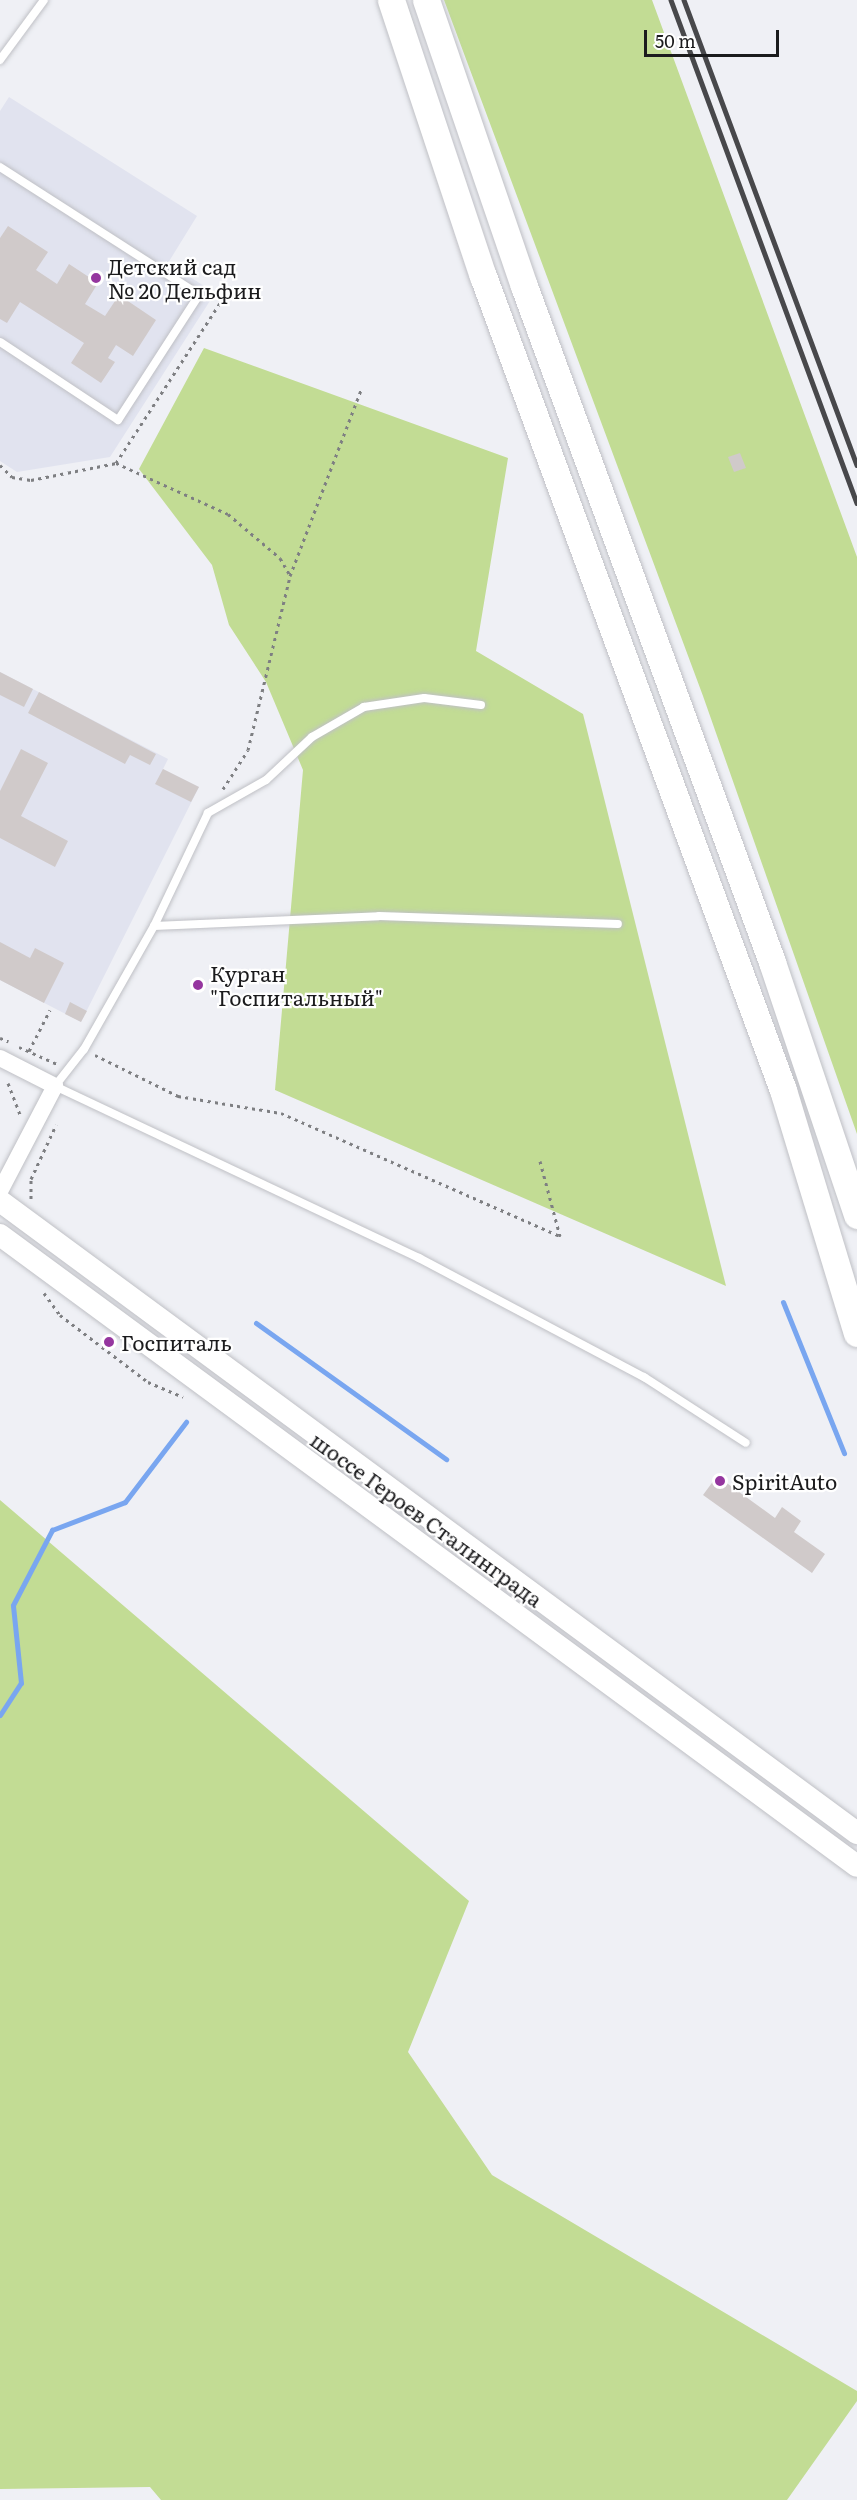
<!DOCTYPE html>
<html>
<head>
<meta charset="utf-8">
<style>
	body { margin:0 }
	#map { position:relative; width:857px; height:2500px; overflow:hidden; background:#eff0f5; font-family:Literata,serif }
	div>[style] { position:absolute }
	.built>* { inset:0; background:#e1e3ef }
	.green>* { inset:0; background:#c2dc94 }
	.stream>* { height:5px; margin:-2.5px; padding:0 2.5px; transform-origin:2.5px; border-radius:2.5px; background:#79a6f0 }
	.building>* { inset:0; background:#d0caca }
	.path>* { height:3px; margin-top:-1.5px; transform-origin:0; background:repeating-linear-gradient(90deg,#7e7f82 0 3px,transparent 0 7.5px) }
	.roads { filter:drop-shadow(0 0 2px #bfc0c5) drop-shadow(0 0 2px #bfc0c5) }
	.service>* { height:8px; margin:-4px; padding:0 4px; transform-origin:4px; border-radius:4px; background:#fff }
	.minor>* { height:16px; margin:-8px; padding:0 8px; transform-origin:8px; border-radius:8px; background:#fff }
	.secondary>* { height:22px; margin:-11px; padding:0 11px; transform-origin:11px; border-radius:11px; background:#fff }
	.trunk>* { height:27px; margin:-13.5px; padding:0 13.5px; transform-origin:13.5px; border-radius:13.5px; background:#fff }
	.rail>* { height:4.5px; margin:-2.25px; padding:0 2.25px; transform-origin:2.25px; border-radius:2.25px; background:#48484b }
	.dots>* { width:16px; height:16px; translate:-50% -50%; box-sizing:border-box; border:3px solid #fff; border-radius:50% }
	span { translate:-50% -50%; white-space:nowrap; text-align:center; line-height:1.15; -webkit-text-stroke:4.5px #fff; paint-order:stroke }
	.poi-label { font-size:21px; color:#1b1b1d }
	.left { translate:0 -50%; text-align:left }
	.street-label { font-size:21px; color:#1b1b1d }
	.scale { position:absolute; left:644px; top:30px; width:135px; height:27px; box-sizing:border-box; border:3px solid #1b1b1d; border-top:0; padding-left:8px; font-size:18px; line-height:21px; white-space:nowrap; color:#1b1b1d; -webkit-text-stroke:4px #fff; paint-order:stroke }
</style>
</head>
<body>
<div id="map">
	<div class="built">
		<div style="clip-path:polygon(9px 97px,197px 216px,168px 263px,215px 293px,110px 457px,17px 472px,0 461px,0 111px)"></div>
		<div style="clip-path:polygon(0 672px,168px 759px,163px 769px,199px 787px,81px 1022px,0 980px)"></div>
	</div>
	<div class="green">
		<div style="clip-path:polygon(444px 0,652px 0,857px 557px,857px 1134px,703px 696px)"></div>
		<div style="clip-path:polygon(204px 348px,508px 458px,476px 651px,583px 714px,726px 1286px,275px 1090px,303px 770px,266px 682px,229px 625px,212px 565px,139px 469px)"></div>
		<div style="clip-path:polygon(0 1500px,469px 1901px,408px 2052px,492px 2175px,857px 2391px,857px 2401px,787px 2500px,161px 2500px,150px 2487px,0 2489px)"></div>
	</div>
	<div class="stream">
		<div style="left:783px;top:1302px;width:163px;rotate:68deg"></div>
		<div style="left:256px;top:1323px;width:234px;rotate:35.6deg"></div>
		<div style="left:0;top:1715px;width:38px;rotate:-57deg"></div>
		<div style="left:21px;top:1683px;width:78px;rotate:-95.9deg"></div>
		<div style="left:13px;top:1605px;width:85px;rotate:-62.5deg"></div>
		<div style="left:52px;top:1530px;width:78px;rotate:-21deg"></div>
		<div style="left:125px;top:1502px;width:101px;rotate:-52.7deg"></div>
	</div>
	<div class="building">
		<div style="clip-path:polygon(8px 226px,48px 252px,36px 270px,57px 284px,69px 264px,98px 283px,85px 304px,105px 316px,119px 295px,156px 320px,133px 356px,116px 345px,108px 358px,115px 362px,101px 383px,71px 363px,84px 343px,20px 302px,7px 323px,0 319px,0 238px)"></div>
		<div style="clip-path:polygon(740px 453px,746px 468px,734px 472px,728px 457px)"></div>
		<div style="clip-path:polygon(0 672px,33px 689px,24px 707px,0 695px)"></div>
		<div style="clip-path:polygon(39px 692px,156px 754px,150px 765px,130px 755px,125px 764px,28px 713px)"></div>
		<div style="clip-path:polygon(21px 749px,48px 763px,21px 816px,68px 841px,55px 867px,0 838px,0 791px)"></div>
		<div style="clip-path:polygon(163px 769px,199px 787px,191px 802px,155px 784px)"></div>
		<div style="clip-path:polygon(0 942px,30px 958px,35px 948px,64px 963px,44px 1003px,0 980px)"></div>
		<div style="clip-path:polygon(70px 1002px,87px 1011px,81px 1022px,65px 1014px)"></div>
		<div style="clip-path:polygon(717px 1476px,775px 1518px,782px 1507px,801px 1521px,794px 1532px,825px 1554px,812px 1573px,703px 1495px)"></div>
	</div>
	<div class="path">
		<div style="left:116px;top:463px;width:191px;rotate:-57deg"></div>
		<div style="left:0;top:465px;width:17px;rotate:45deg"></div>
		<div style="left:12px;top:477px;width:19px;rotate:9deg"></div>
		<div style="left:31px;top:480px;width:87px;rotate:-11.3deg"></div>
		<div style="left:116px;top:463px;width:123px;rotate:24.5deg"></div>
		<div style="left:228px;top:514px;width:68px;rotate:40.2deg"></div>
		<div style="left:280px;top:558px;width:20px;rotate:60deg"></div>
		<div style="left:223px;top:789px;width:46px;rotate:-57.3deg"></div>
		<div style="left:248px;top:750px;width:179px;rotate:-76.4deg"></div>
		<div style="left:290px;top:576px;width:202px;rotate:-69.1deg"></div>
		<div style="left:0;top:1038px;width:9px;rotate:21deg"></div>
		<div style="left:19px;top:1047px;width:42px;rotate:24.1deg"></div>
		<div style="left:29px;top:1051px;width:46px;rotate:-62.9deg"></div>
		<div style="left:95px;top:1055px;width:93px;rotate:26.3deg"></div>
		<div style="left:178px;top:1096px;width:104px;rotate:9.4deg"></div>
		<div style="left:281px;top:1113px;width:305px;rotate:23.8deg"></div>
		<div style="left:8px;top:1083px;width:34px;rotate:69deg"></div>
		<div style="left:540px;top:1161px;width:78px;rotate:75.1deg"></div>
		<div style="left:31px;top:1199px;width:20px;rotate:-90deg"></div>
		<div style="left:31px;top:1179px;width:60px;rotate:-65.2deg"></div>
		<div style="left:44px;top:1293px;width:27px;rotate:54deg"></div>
		<div style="left:60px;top:1315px;width:111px;rotate:37.3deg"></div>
		<div style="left:148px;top:1382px;width:38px;rotate:23deg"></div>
	</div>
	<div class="roads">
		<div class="service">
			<div style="left:0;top:60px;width:74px;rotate:-53.7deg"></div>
			<div style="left:0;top:167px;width:237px;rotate:32.7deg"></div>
			<div style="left:199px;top:295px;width:149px;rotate:122.9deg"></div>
			<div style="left:118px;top:420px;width:141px;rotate:-146.5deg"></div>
			<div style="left:481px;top:705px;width:57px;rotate:-173deg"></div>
			<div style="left:424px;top:698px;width:61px;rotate:171.5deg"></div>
			<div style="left:364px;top:707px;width:60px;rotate:150deg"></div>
			<div style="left:312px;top:737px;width:63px;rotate:136.9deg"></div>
			<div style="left:266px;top:780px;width:67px;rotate:150.4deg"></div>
			<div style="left:208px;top:813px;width:125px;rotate:115.5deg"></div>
			<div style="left:154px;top:926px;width:142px;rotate:119.6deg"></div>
			<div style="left:84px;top:1049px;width:47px;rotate:128.1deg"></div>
			<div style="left:55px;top:1086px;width:403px;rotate:25.3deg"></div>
			<div style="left:419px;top:1258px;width:255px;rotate:27.9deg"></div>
			<div style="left:644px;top:1377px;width:121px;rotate:32.9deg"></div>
			<div style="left:154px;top:926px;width:225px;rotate:-2.5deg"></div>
			<div style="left:379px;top:916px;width:239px;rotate:1.9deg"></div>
		</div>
		<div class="minor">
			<div style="left:0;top:1058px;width:62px;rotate:27deg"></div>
			<div style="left:55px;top:1086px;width:119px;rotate:117.6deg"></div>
		</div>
		<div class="secondary">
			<div style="left:0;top:1201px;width:1065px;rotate:36.41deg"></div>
			<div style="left:0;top:1235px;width:1064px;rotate:36.36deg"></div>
		</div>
		<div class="trunk">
			<div style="left:391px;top:0;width:291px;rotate:71.6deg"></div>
			<div style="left:483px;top:276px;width:868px;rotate:69.77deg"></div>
			<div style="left:783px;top:1090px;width:254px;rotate:73.1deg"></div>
			<div style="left:426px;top:0;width:302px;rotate:71.1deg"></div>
			<div style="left:524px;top:286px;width:720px;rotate:69.85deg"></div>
			<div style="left:772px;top:962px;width:267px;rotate:71.4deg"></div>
		</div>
	</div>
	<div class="rail">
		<div style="left:671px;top:0;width:536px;rotate:69.71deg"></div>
		<div style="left:684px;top:0;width:496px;rotate:69.6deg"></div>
	</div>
	<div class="dots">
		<div style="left:96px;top:278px;background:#95369f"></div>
		<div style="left:198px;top:985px;background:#95369f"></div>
		<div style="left:109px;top:1342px;background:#95369f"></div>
		<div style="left:720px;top:1481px;background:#95369f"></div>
	</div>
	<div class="poi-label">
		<span class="left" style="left:108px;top:278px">Детский сад<br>№ 20 Дельфин</span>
		<span class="left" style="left:210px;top:985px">Курган<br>"Госпитальный"</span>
		<span class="left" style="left:121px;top:1342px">Госпиталь</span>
		<span class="left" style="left:732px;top:1481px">SpiritAuto</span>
	</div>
	<div class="street-label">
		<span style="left:427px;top:1519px;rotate:36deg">шоссе Героев Сталинграда</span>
	</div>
	<div class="scale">50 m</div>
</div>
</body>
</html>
